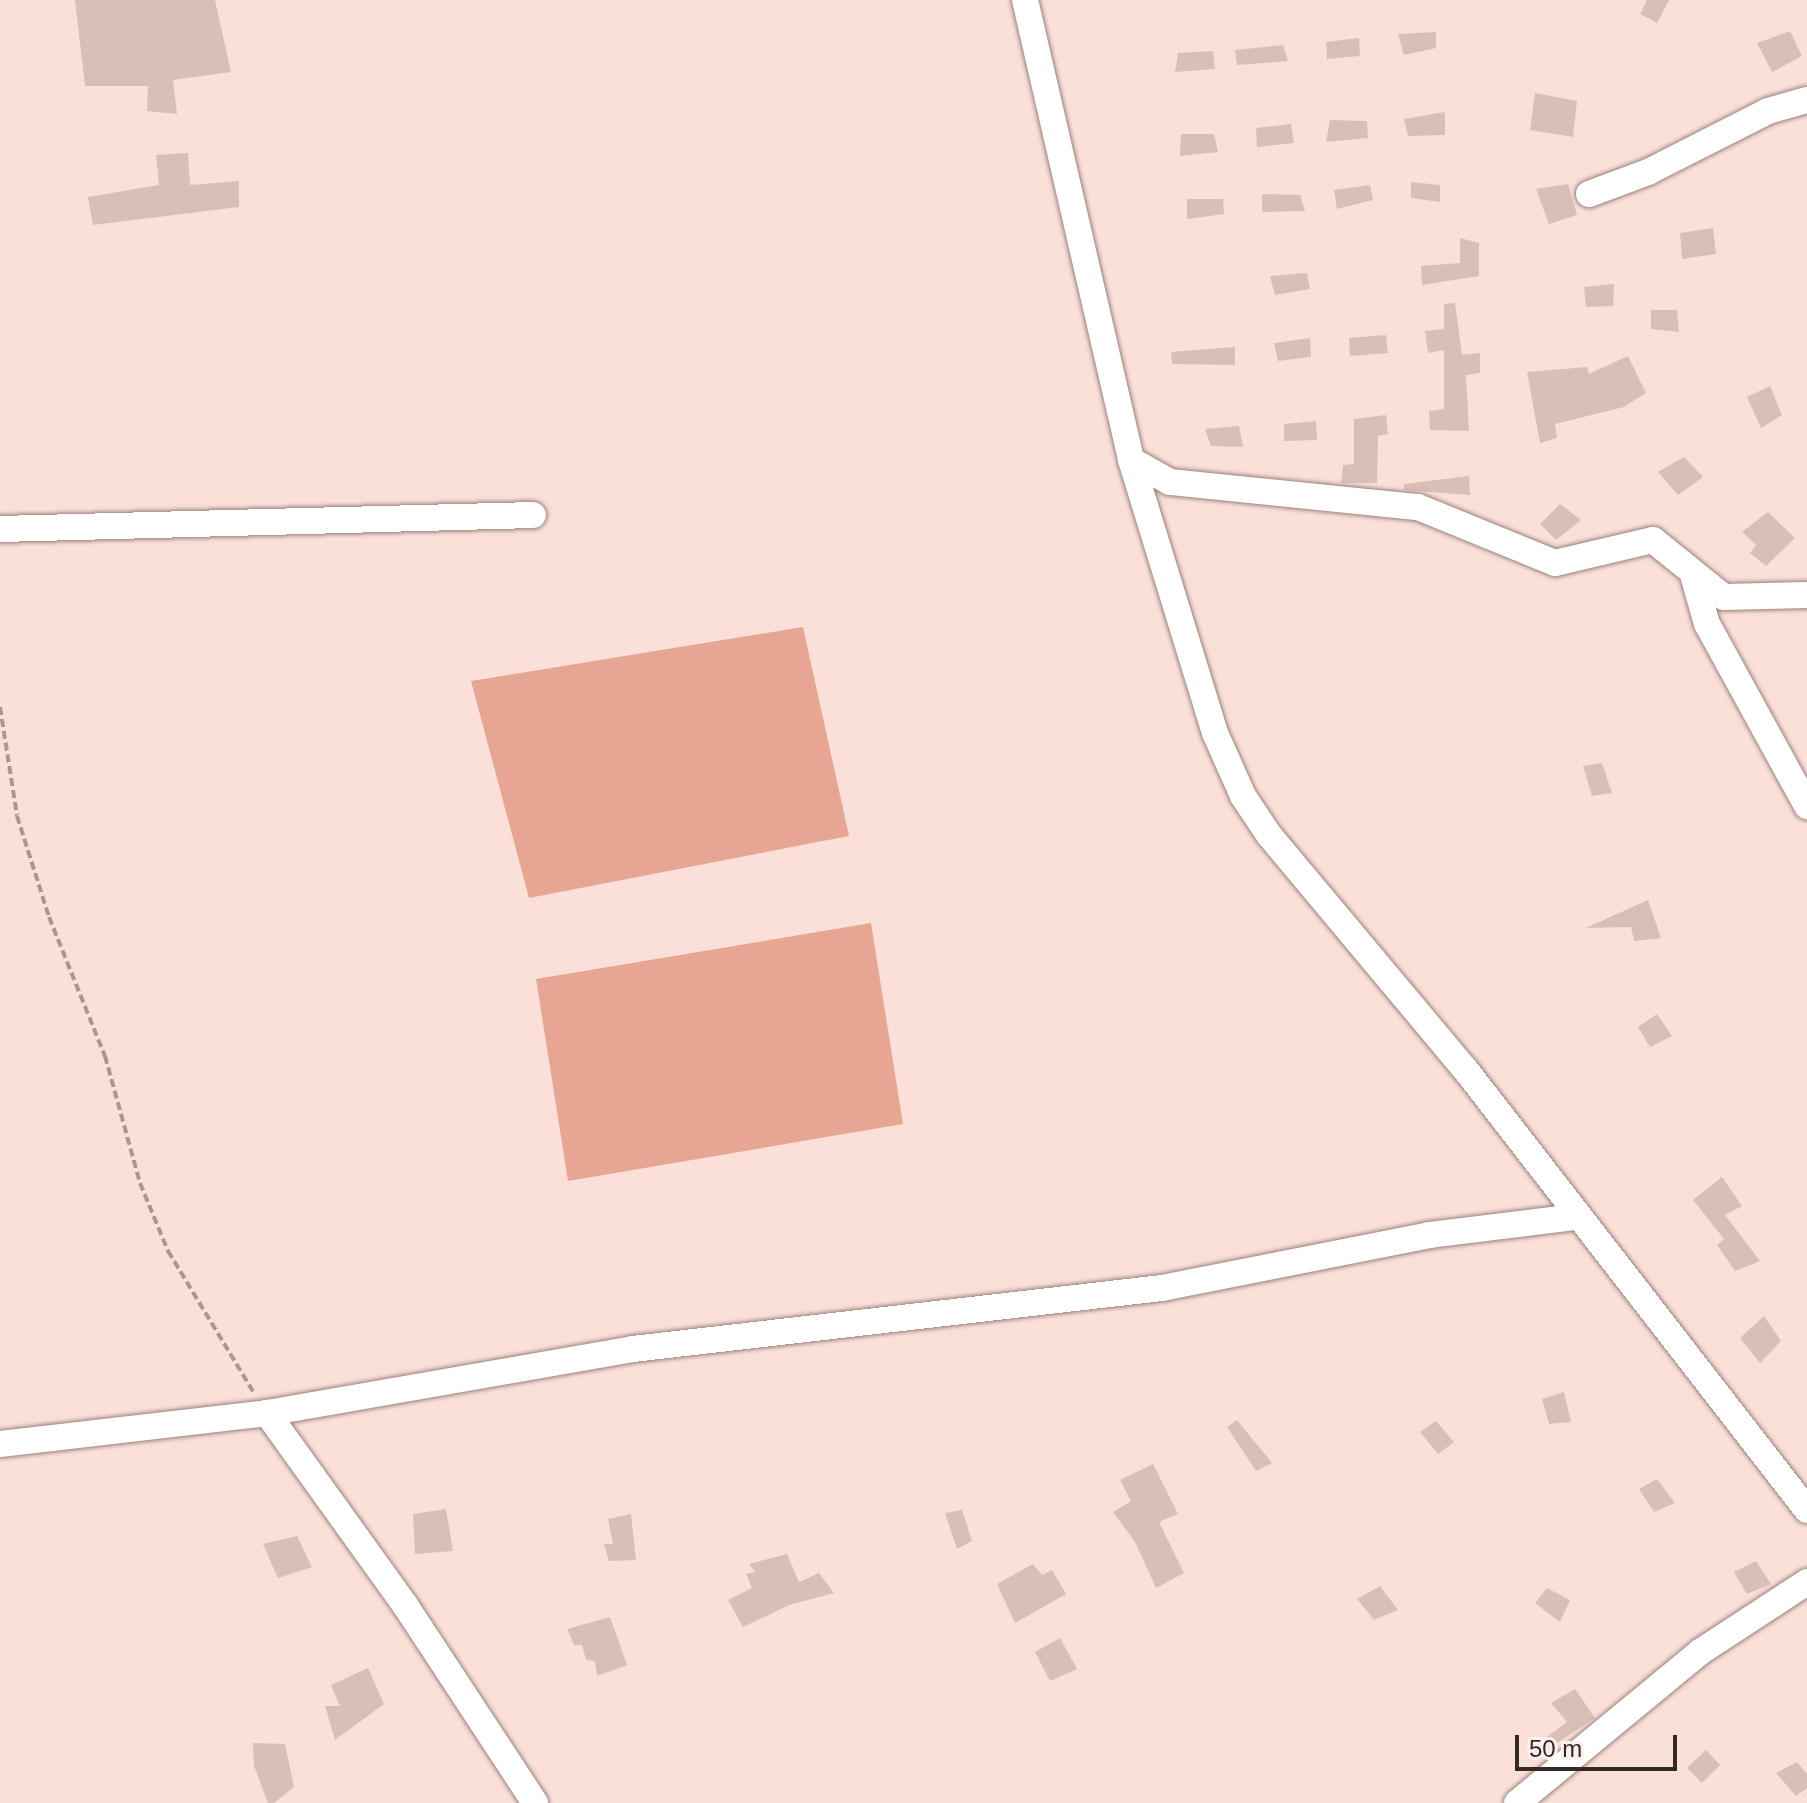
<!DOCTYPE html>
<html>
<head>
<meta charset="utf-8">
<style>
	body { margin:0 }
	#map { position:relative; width:1807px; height:1803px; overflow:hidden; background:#fbe0d9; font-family:Helvetica,sans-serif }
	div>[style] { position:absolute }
	.green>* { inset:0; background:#e7a694 }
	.building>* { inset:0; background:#d9bfb7 }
	.path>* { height:4px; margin-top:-2px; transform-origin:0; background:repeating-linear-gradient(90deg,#ab9792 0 8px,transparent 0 12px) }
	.roads { filter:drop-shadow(0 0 2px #9a827b) drop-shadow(0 0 2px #9a827b) }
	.street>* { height:26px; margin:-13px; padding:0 13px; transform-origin:13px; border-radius:13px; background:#fff }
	span { translate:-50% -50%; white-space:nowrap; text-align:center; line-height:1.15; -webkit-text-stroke:7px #fcf1ee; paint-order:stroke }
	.scale { position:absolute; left:1515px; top:1735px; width:162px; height:36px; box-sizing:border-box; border:4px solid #332926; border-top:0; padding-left:10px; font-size:24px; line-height:28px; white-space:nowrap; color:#332926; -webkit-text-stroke:6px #fcf1ee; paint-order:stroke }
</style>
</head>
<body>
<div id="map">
	<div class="green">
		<div style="clip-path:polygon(803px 627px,849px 836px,529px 898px,471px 681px)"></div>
		<div style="clip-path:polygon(871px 923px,903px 1124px,568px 1181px,536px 979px)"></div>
	</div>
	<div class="building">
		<div style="clip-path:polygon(75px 0,215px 0,231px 72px,173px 80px,177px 114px,147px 111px,148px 86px,85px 86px)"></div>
		<div style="clip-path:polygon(1647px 0,1669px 0,1657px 23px,1640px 14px)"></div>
		<div style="clip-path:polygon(1790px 31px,1802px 56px,1772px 72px,1757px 43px)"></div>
		<div style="clip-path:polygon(1436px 32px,1436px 48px,1404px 55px,1398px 34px)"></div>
		<div style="clip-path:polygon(1359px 38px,1360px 56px,1327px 59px,1326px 42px)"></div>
		<div style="clip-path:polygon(1283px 45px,1288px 61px,1237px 65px,1235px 50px)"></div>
		<div style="clip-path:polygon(1213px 51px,1215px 69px,1175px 72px,1178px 53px)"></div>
		<div style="clip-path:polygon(1535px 93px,1577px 101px,1573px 137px,1530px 130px)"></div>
		<div style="clip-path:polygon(1445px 112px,1445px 135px,1408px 136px,1404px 119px)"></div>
		<div style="clip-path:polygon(1330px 120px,1367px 121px,1368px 138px,1326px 142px)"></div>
		<div style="clip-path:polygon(1291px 124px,1294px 143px,1257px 147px,1256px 128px)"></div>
		<div style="clip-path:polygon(1181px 134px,1214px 134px,1218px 152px,1180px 156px)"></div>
		<div style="clip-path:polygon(188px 153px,190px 185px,239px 181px,239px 207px,93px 225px,88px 197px,159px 185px,156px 155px)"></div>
		<div style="clip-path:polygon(1411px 182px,1440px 185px,1440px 202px,1411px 198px)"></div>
		<div style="clip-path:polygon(1568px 184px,1577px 215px,1549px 224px,1536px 189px)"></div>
		<div style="clip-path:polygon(1370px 185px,1373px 200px,1337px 209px,1334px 190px)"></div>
		<div style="clip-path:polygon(1262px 194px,1300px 195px,1305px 211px,1262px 212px)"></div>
		<div style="clip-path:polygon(1187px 199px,1223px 199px,1224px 214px,1187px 219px)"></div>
		<div style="clip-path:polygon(1713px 228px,1716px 254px,1682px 259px,1680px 233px)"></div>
		<div style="clip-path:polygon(1460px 238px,1479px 243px,1479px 276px,1422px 285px,1421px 266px,1460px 263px)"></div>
		<div style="clip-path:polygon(1307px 273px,1310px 289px,1275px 295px,1270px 276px)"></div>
		<div style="clip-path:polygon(1614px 284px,1613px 306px,1586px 307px,1584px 287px)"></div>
		<div style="clip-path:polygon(1455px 303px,1462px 355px,1480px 353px,1480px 373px,1466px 375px,1469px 431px,1430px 430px,1429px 411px,1444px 409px,1444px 350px,1428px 353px,1425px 331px,1444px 329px,1444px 304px)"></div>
		<div style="clip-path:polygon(1651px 310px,1677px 310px,1679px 332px,1651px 329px)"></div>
		<div style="clip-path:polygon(1386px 335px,1388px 353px,1350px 356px,1349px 338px)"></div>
		<div style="clip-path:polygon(1310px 338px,1311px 357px,1278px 361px,1274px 343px)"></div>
		<div style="clip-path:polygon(1235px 347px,1235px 365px,1172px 364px,1171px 352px)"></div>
		<div style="clip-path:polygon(1628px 356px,1646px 393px,1624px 407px,1555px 424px,1557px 438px,1540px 443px,1527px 372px,1587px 367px,1589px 374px)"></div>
		<div style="clip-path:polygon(1770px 386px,1782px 415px,1761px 428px,1747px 397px)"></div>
		<div style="clip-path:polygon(1386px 415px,1388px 434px,1378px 436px,1377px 483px,1341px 483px,1343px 465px,1354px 464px,1354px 419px)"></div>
		<div style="clip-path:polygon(1316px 421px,1317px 440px,1284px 441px,1284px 424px)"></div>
		<div style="clip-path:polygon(1239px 426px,1243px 447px,1211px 446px,1205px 429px)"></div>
		<div style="clip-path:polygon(1684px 457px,1703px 477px,1678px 495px,1658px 472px)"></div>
		<div style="clip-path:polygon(1469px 476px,1470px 495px,1404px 490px,1404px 484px)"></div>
		<div style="clip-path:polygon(1560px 504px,1581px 520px,1556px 540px,1540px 524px)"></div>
		<div style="clip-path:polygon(1768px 512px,1795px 538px,1766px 566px,1750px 553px,1756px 545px,1742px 532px)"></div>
		<div style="clip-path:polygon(1602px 763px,1612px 793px,1592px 796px,1583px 766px)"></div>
		<div style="clip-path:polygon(1648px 900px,1661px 938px,1634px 941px,1631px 927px,1586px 928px)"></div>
		<div style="clip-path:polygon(1657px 1014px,1672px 1036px,1650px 1047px,1638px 1027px)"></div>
		<div style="clip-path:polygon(1722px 1177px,1742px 1206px,1725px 1215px,1760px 1261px,1735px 1271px,1717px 1245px,1724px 1239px,1693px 1200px)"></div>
		<div style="clip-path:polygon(1764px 1316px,1781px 1341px,1760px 1363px,1740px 1338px)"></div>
		<div style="clip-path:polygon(1564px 1392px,1571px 1422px,1549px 1424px,1542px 1399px)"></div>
		<div style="clip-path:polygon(1237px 1420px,1272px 1463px,1256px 1471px,1227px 1427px)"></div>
		<div style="clip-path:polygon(1436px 1421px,1454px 1442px,1438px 1454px,1420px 1432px)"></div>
		<div style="clip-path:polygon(1153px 1464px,1178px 1514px,1159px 1522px,1184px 1573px,1156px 1588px,1135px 1542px,1113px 1512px,1131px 1501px,1120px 1480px)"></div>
		<div style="clip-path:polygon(1657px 1479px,1675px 1503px,1654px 1512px,1639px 1489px)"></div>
		<div style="clip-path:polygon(446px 1509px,453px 1551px,415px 1554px,413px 1514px)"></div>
		<div style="clip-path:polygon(962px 1510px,972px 1541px,957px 1549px,945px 1513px)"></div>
		<div style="clip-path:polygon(631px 1514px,636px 1560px,609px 1561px,604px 1544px,613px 1544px,608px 1519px)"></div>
		<div style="clip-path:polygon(297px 1536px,312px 1567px,278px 1578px,263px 1544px)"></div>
		<div style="clip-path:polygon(787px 1554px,799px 1582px,819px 1573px,834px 1593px,789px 1605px,743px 1627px,728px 1600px,752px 1588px,746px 1574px,755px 1572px,749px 1564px)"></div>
		<div style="clip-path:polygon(1756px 1561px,1771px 1584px,1747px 1594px,1734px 1572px)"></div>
		<div style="clip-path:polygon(1033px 1564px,1042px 1575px,1052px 1570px,1066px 1594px,1015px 1623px,997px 1584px)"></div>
		<div style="clip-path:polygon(1380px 1586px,1398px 1610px,1374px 1620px,1357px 1599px)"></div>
		<div style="clip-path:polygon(1547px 1588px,1570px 1600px,1560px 1622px,1535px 1603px)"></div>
		<div style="clip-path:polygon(610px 1617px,627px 1665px,597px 1676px,595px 1661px,586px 1660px,582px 1645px,574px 1645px,567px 1629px)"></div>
		<div style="clip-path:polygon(1060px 1638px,1077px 1669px,1050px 1681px,1035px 1652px)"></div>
		<div style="clip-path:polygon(368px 1668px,384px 1704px,335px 1740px,325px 1706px,340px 1706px,331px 1685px)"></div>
		<div style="clip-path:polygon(1575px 1689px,1595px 1718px,1546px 1750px,1541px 1741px,1567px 1722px,1551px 1703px)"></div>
		<div style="clip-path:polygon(253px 1743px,285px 1744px,294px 1787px,274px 1803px,268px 1803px,254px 1766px)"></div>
		<div style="clip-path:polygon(1706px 1750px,1720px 1765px,1702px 1783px,1687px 1768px)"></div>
		<div style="clip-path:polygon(1797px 1762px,1807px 1774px,1807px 1788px,1796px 1796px,1776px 1773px)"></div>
	</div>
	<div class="path">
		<div style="left:0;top:707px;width:110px;rotate:81.1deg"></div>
		<div style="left:17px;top:816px;width:106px;rotate:72.4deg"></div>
		<div style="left:49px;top:917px;width:150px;rotate:68.1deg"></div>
		<div style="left:105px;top:1056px;width:132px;rotate:74.6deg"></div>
		<div style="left:140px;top:1183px;width:74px;rotate:67.6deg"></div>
		<div style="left:168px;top:1251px;width:166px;rotate:58.8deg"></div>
	</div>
	<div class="roads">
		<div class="street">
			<div style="left:1025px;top:0;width:472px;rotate:77deg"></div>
			<div style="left:1131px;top:460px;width:286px;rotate:72.9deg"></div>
			<div style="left:1215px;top:733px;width:69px;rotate:66deg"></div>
			<div style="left:1243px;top:796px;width:47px;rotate:56.3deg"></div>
			<div style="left:1269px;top:835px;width:305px;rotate:50.1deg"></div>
			<div style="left:1465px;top:1069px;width:558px;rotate:52.21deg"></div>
			<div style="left:1589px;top:194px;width:63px;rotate:-20.4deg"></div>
			<div style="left:1648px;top:172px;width:135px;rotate:-26.9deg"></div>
			<div style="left:1768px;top:111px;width:41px;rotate:-15.8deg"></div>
			<div style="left:1131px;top:460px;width:45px;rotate:29.4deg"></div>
			<div style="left:1170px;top:482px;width:249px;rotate:5.8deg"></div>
			<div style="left:1418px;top:507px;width:148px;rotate:22.2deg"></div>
			<div style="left:1555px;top:563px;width:101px;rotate:-13.2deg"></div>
			<div style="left:1653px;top:540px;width:91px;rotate:38.8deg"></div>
			<div style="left:1724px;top:597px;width:83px;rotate:-1.4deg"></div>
			<div style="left:0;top:529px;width:533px;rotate:-1.5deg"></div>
			<div style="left:1693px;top:575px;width:51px;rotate:74.1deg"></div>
			<div style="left:1707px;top:624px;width:208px;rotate:61.2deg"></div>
			<div style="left:267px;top:1413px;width:236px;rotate:54.3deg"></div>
			<div style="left:405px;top:1605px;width:237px;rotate:56.7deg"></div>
			<div style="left:0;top:1444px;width:269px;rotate:-6.6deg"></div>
			<div style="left:267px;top:1413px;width:372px;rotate:-9.9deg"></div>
			<div style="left:633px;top:1349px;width:533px;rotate:-6.58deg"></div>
			<div style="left:1162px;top:1288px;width:272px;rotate:-11.2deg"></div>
			<div style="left:1429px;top:1235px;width:148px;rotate:-7deg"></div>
			<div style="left:1517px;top:1803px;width:237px;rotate:-39.5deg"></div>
			<div style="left:1700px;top:1652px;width:128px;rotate:-33.2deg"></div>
		</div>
	</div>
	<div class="scale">50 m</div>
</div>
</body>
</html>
